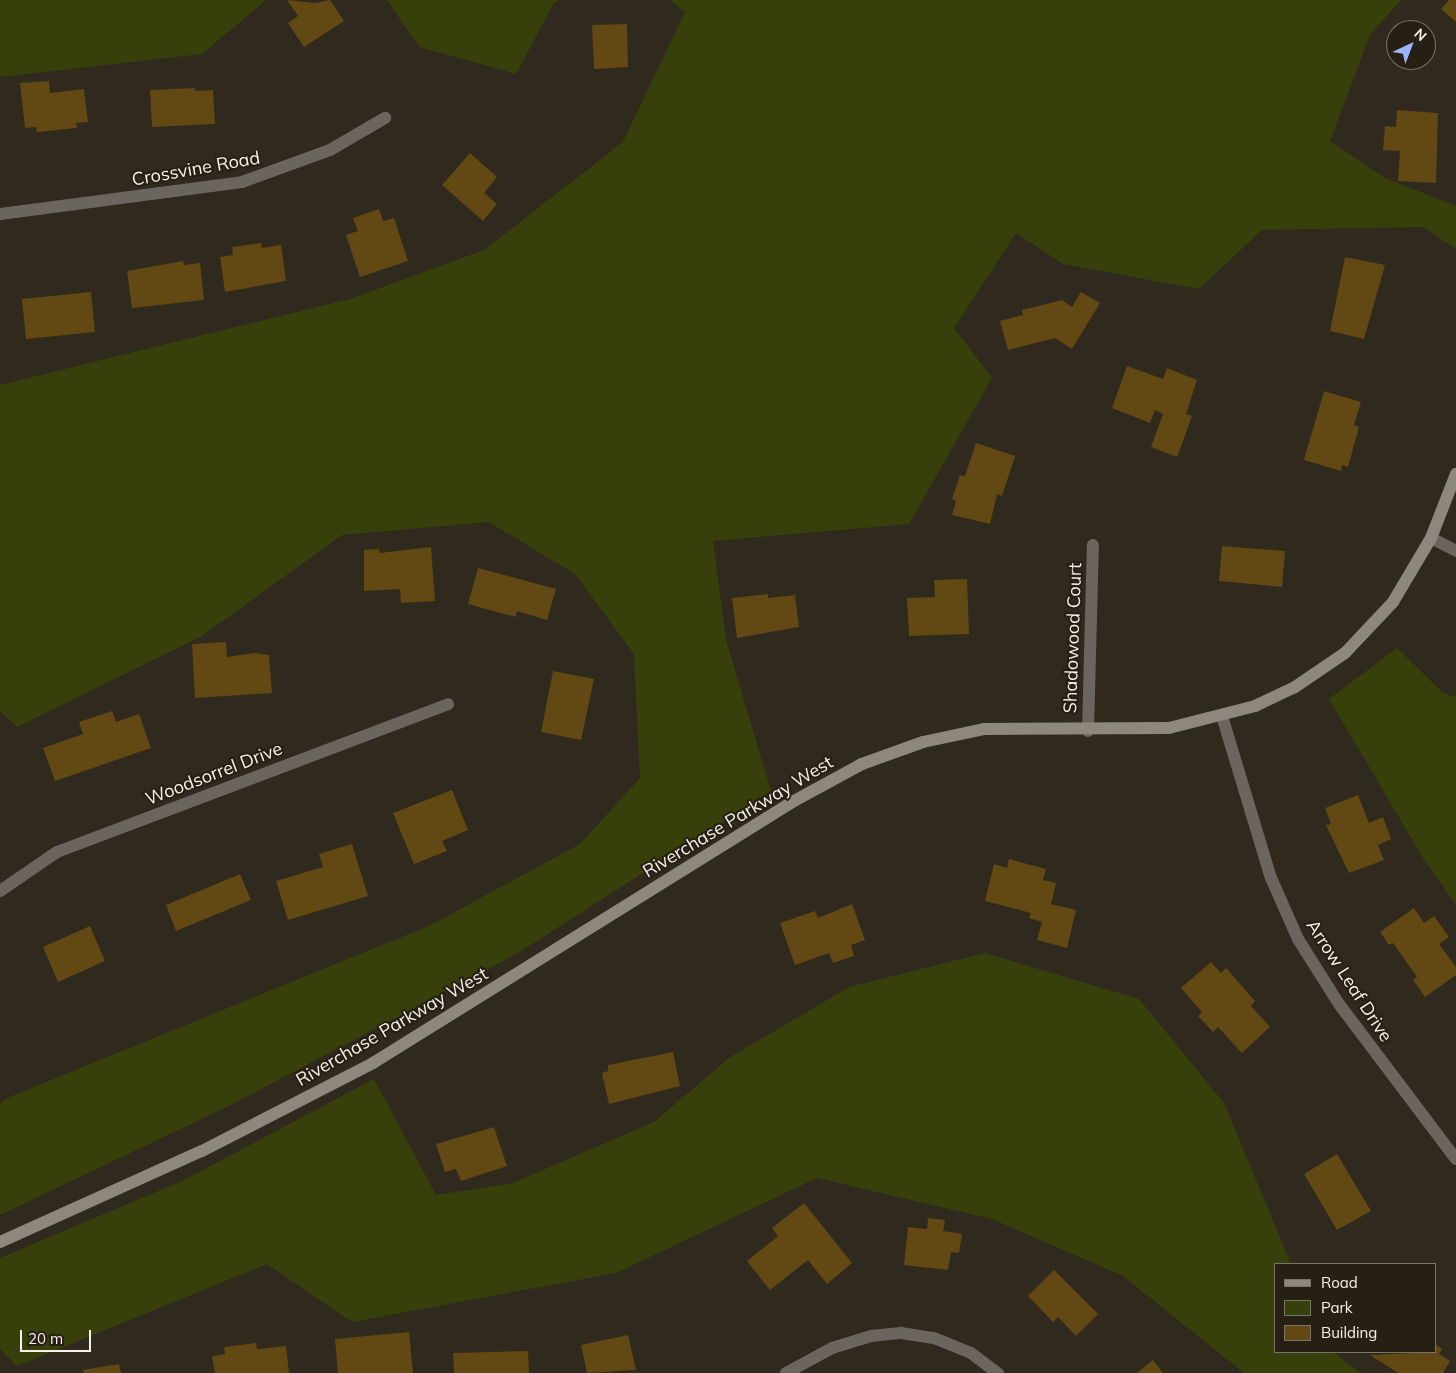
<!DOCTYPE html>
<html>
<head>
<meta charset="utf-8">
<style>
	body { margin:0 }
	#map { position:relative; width:1456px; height:1373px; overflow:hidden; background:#30291d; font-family:Mulish,sans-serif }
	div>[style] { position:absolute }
	.green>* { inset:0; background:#37400b }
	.building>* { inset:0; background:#624812 }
	.street>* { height:12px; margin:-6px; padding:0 6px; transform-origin:6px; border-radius:6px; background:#6b6560 }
	.secondary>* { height:12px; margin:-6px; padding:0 6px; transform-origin:6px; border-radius:6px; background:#8f867e }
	span { translate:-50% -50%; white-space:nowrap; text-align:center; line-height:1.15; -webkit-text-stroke:4px #262014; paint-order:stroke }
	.street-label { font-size:18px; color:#f6f2ea }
	.legend { position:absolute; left:1274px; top:1263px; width:162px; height:90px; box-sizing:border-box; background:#262014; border:1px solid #79746a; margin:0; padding:6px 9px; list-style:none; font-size:15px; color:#f6f2ea }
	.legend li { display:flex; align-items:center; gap:10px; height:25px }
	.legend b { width:25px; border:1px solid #79746a }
	.north { position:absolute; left:1386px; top:20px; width:50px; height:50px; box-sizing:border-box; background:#262014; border:1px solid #79746a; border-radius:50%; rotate:43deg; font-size:14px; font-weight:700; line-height:20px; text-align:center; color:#f6f2ea }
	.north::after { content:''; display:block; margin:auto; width:18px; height:22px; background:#9fb3fd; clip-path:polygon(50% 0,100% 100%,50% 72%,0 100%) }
	.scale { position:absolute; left:20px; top:1330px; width:71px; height:22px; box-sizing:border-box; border:2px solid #f6f2ea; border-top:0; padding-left:6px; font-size:15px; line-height:18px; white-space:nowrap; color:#f6f2ea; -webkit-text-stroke:4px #262014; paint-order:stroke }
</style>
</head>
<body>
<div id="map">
	<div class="green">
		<div style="clip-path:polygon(0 0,266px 0,202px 54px,0 77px)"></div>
		<div style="clip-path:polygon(387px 0,560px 0,554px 3px,516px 74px,419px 47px)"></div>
		<div style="clip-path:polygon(670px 0,1401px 0,1370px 35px,1330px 141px,1385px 178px,1456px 206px,1456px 249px,1423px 227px,1262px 230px,1199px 289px,1063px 264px,1016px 233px,954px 328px,992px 378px,909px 524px,713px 541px,726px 640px,771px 791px,518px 953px,233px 1104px,0 1215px,0 1104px,7px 1098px,431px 925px,580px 844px,640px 778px,634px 654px,575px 574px,489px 522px,342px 535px,202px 636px,17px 727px,0 711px,0 385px,350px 299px,484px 250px,623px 142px,685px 12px)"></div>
		<div style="clip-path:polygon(1397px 648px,1443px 693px,1456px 697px,1456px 905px,1423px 858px,1329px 699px)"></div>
		<div style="clip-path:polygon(985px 953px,1139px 999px,1224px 1103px,1291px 1264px,1275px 1264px,1275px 1352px,1333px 1352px,1361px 1373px,1244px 1373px,1123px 1276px,992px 1219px,817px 1178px,616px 1273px,352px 1322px,267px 1264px,17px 1366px,0 1349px,0 1258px,182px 1181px,374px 1079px,436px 1195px,513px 1183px,654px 1122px,729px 1058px,849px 987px)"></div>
	</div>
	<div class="building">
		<div style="clip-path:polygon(287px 0,315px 3px,330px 0,344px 21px,304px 47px,288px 23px,298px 16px)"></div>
		<div style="clip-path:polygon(1449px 0,1456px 0,1456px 22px,1441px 9px)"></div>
		<div style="clip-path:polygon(627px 24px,628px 67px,594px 69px,592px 25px)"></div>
		<div style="clip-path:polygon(49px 81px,50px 93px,84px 89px,88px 122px,76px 123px,77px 128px,37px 132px,36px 127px,25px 128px,20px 83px)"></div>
		<div style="clip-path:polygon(195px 88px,195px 91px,213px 90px,215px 124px,152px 127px,150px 90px)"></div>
		<div style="clip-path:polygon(1397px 110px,1438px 113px,1436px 183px,1398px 181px,1400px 151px,1383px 150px,1385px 126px,1396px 127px)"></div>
		<div style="clip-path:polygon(470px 153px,497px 177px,484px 193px,497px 204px,483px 221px,442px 185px)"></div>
		<div style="clip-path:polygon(379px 209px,383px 221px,394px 218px,408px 261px,360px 277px,346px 235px,358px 231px,353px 218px)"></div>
		<div style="clip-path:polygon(261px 243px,262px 248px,281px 245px,286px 281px,225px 292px,220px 257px,233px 255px,232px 247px)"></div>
		<div style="clip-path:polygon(1345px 257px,1385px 265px,1364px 339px,1330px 331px)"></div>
		<div style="clip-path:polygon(183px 261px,184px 265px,200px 263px,204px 300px,132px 308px,127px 271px)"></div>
		<div style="clip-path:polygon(91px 292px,95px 332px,26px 339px,22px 299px)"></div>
		<div style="clip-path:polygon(1081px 292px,1100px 303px,1072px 349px,1055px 338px,1008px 350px,1000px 321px,1023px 315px,1022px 310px,1062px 300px,1072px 307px)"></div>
		<div style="clip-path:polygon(1127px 366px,1163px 379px,1167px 368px,1197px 380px,1186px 414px,1192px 416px,1177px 457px,1151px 447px,1163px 414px,1155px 410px,1150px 423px,1112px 408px)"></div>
		<div style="clip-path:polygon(1324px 391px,1361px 402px,1354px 425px,1359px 427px,1348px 467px,1342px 465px,1341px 471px,1304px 460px)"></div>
		<div style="clip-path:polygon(976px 443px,1015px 456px,1002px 496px,997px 494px,990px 524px,952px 515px,956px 501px,952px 499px,960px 475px,965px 476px)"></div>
		<div style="clip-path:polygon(1222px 546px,1285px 551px,1282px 587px,1219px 581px)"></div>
		<div style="clip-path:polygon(431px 547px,435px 601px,401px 603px,400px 589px,364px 591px,364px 550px,379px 549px,380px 553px)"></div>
		<div style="clip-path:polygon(478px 568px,556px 589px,547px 620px,517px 611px,516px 617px,468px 604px)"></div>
		<div style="clip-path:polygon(967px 579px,969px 634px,909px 636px,907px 598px,935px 597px,934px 580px)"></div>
		<div style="clip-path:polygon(768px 594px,768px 598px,795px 595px,799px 627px,737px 638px,732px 598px)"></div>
		<div style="clip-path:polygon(226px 642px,227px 657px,254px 653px,269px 655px,272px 693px,195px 698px,192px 644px)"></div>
		<div style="clip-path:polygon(553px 671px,594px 679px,581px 740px,541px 732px)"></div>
		<div style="clip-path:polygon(112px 711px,116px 722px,139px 714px,151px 748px,55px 781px,43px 748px,83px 734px,79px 722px)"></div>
		<div style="clip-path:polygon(452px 790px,468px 830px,442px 841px,447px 851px,414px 864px,393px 813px)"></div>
		<div style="clip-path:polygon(1358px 795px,1369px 823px,1383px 817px,1391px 839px,1378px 845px,1384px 860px,1349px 873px,1326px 825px,1331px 824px,1325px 808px)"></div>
		<div style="clip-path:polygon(352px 844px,368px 896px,288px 920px,276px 881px,323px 867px,319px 854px)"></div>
		<div style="clip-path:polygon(1009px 859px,1046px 869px,1043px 880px,1056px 883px,1051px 904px,1076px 910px,1067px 948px,1037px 940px,1042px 922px,1029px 918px,1031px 913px,985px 901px,994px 864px,1007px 868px)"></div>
		<div style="clip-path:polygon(240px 874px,251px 900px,176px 931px,166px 905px)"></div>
		<div style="clip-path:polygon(852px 904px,865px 940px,851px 945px,854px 956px,833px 963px,829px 953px,795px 965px,780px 923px,815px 911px,818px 918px)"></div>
		<div style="clip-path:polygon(1414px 908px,1424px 923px,1434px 916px,1449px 937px,1439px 944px,1456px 967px,1456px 975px,1425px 997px,1413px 980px,1417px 977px,1393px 943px,1389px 945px,1380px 932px)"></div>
		<div style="clip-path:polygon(90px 926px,105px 961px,58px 982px,43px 947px)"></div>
		<div style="clip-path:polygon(1211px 962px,1221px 973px,1226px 968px,1255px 1001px,1251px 1006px,1270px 1027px,1242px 1053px,1218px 1027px,1213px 1032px,1198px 1016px,1202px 1012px,1181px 988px)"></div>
		<div style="clip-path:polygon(673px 1052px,680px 1086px,609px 1104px,602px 1073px,608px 1071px,608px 1065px)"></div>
		<div style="clip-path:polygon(494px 1127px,507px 1166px,461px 1181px,456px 1169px,445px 1172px,436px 1144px)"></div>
		<div style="clip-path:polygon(1337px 1154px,1371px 1211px,1337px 1230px,1304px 1174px)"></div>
		<div style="clip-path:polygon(804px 1203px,852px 1263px,827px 1284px,808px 1260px,770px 1290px,747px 1261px,778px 1236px,772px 1228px)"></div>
		<div style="clip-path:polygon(928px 1218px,945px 1220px,943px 1231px,962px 1234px,959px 1253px,951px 1252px,948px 1270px,904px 1265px,908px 1227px,927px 1229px)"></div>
		<div style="clip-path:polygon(1054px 1270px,1098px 1314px,1076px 1336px,1058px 1317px,1053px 1322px,1028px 1296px)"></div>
		<div style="clip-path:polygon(409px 1332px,413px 1373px,338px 1373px,335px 1339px)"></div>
		<div style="clip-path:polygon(628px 1335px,636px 1370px,587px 1373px,581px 1345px)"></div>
		<div style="clip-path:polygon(256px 1343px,257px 1349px,286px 1346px,289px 1373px,215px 1373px,212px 1356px,225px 1354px,224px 1347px)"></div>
		<div style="clip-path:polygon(1435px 1344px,1442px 1349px,1439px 1354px,1450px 1361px,1443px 1373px,1398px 1373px,1370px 1355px,1435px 1352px)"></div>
		<div style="clip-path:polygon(528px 1351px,529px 1373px,454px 1373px,453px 1353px)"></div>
		<div style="clip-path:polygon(1153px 1360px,1163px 1373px,1137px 1373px)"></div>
		<div style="clip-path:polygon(119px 1364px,121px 1373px,84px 1373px,83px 1370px)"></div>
	</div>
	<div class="street">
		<div style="left:0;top:214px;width:244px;rotate:-7.5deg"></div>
		<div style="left:242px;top:182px;width:94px;rotate:-20deg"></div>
		<div style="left:330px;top:150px;width:64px;rotate:-30.2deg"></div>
		<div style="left:1431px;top:538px;width:28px;rotate:27deg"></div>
		<div style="left:1222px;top:716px;width:169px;rotate:73.2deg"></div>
		<div style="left:1271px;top:878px;width:67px;rotate:66.1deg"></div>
		<div style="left:1298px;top:939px;width:77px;rotate:57.8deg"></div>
		<div style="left:1339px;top:1004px;width:194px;rotate:53deg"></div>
		<div style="left:1088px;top:731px;width:186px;rotate:-88.5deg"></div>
		<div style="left:0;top:891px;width:69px;rotate:-34.4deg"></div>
		<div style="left:57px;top:852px;width:418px;rotate:-20.7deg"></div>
		<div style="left:786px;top:1373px;width:52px;rotate:-28.5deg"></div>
		<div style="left:832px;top:1348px;width:41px;rotate:-17.1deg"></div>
		<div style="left:871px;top:1336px;width:30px;rotate:-6deg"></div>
		<div style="left:901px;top:1333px;width:33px;rotate:9deg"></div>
		<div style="left:934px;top:1338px;width:40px;rotate:22deg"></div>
		<div style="left:971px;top:1353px;width:34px;rotate:37deg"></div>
	</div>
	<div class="secondary">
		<div style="left:0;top:1242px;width:222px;rotate:-24.3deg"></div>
		<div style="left:202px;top:1151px;width:192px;rotate:-27.2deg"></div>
		<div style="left:373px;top:1063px;width:496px;rotate:-31.9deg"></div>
		<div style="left:794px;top:801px;width:77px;rotate:-28.6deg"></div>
		<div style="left:862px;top:764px;width:65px;rotate:-19.8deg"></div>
		<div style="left:923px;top:742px;width:62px;rotate:-12deg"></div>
		<div style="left:984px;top:729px;width:185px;rotate:-0.3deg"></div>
		<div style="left:1169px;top:728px;width:89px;rotate:-14.3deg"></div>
		<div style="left:1255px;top:706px;width:44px;rotate:-25.4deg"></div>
		<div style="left:1295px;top:687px;width:60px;rotate:-34.2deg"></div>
		<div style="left:1345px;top:653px;width:70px;rotate:-46.7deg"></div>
		<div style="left:1393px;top:602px;width:74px;rotate:-59.3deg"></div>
		<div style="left:1431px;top:538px;width:69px;rotate:-68.7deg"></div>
	</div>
	<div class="street-label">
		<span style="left:196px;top:169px;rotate:-10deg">Crossvine Road</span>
		<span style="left:1073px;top:638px;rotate:-88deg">Shadowood Court</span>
		<span style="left:214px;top:774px;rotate:-21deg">Woodsorrel Drive</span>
		<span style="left:738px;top:817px;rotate:-31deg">Riverchase Parkway West</span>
		<span style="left:1349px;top:981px;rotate:57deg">Arrow Leaf Drive</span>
		<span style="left:392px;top:1027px;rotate:-30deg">Riverchase Parkway West</span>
	</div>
	<ul class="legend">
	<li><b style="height:6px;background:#8f867e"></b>Road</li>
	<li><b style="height:14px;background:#37400b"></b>Park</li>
	<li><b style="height:14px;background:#624812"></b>Building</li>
	</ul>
	<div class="north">N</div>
	<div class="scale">20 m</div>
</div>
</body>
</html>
